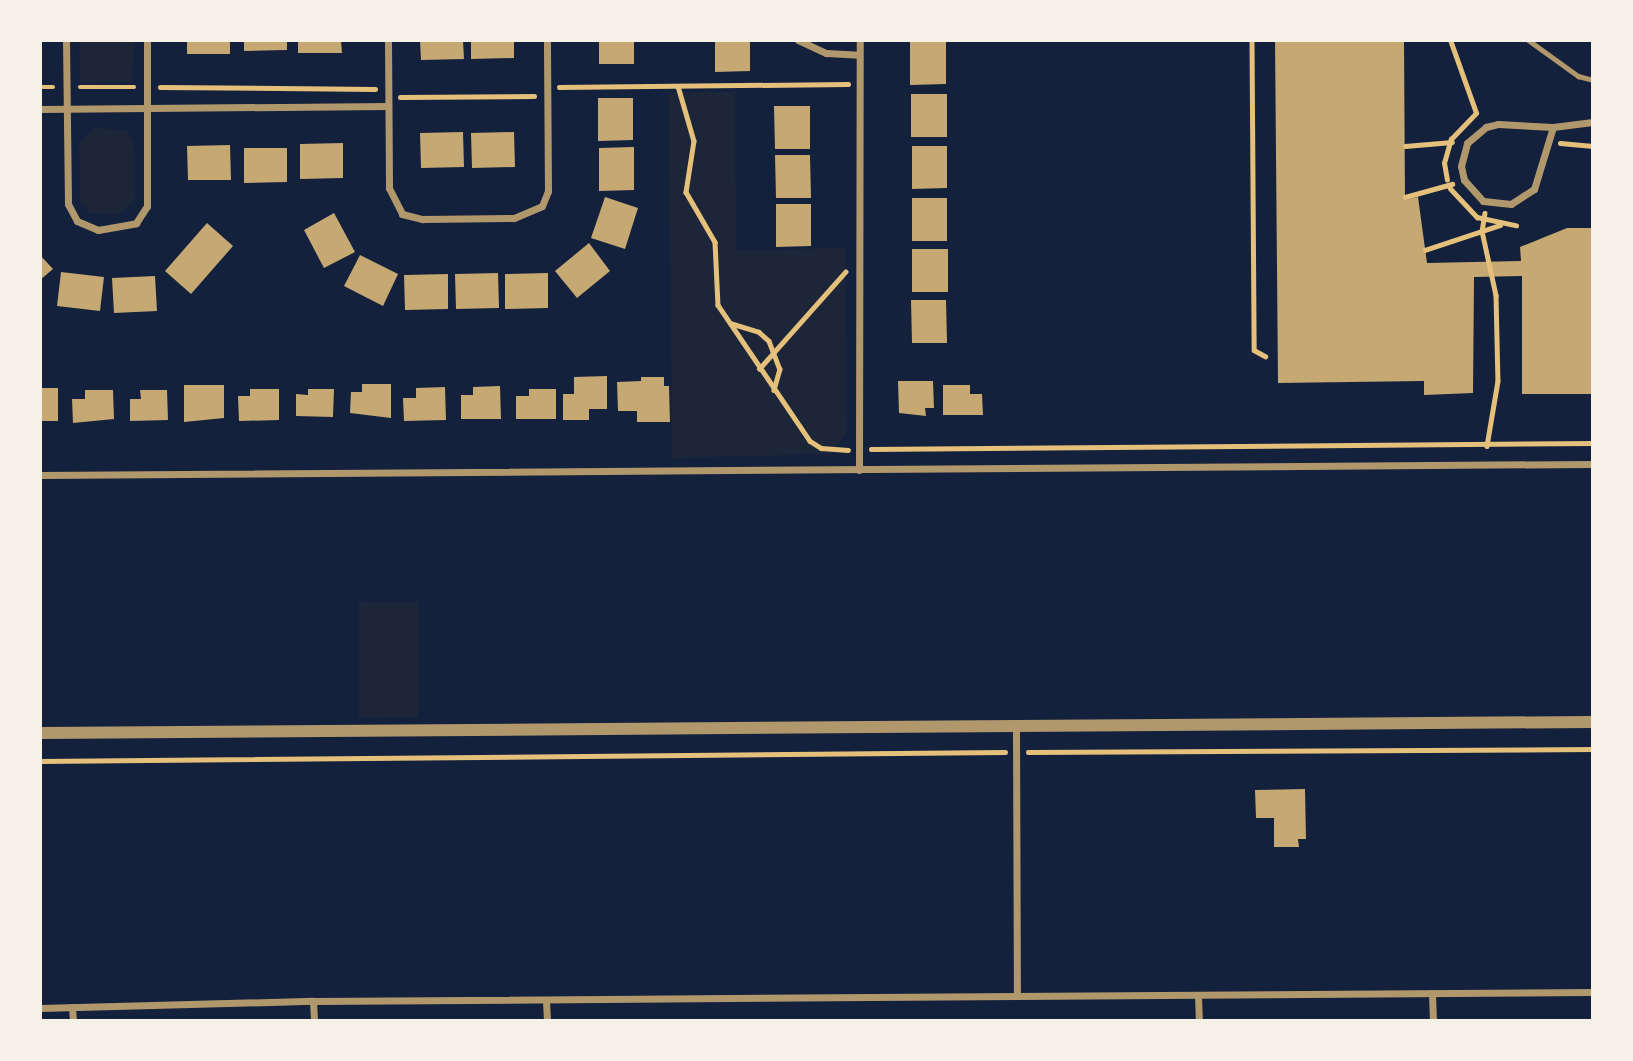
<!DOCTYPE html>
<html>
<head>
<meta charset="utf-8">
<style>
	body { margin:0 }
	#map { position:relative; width:1633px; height:1061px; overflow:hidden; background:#14213d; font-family:Lato,sans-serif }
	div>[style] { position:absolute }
	.green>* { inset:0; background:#1d2539 }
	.building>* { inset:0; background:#c6a872 }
	.path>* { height:4.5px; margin:-2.25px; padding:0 2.25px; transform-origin:2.25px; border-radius:2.25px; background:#e5c07b }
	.service>* { height:5px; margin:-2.5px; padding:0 2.5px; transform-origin:2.5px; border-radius:2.5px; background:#b1986c }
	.minor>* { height:7px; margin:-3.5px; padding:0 3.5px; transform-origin:3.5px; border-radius:3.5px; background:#b1986c }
	.tertiary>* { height:12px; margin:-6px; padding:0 6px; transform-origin:6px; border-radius:6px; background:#b1986c }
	span { translate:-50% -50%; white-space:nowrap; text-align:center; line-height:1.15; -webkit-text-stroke:5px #f6f1e7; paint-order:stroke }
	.frame { position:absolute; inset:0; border:42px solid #f6f1e7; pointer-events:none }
</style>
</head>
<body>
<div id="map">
	<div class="green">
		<div style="clip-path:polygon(79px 40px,134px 40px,132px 82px,80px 83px)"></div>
		<div style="clip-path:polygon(669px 92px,735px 92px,736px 250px,845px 248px,847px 432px,832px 454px,672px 458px)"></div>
		<div style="clip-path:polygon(93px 128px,126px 130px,134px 145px,135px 199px,118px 215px,89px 213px,80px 200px,79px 144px)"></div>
		<div style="clip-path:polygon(359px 601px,418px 602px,418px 717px,359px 718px)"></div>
	</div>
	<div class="building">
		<div style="clip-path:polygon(187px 40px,230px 40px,230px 54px,187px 54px)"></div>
		<div style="clip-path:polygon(244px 40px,287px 40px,287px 50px,244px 51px)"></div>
		<div style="clip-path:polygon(298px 40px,341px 40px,342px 53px,298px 53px)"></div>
		<div style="clip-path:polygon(420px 40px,463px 40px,464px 59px,421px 60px)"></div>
		<div style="clip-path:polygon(471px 40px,514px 40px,514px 58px,471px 59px)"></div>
		<div style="clip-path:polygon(599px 40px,634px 40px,634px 64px,599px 64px)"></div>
		<div style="clip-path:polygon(715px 40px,750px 40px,750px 71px,715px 72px)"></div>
		<div style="clip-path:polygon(1275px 40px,1404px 40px,1405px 200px,1418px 197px,1427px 263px,1521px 261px,1520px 247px,1567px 228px,1593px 228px,1593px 394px,1522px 394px,1522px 276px,1474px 277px,1473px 393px,1424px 395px,1424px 381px,1278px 383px)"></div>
		<div style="clip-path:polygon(910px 42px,946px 42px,946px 84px,910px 85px)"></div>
		<div style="clip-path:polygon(911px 94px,947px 94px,947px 137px,911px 137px)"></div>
		<div style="clip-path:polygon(598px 98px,633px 98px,633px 140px,598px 141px)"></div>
		<div style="clip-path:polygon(774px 106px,810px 106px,810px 149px,775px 149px)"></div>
		<div style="clip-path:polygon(463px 132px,464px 167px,421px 168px,420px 133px)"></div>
		<div style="clip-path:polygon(514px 132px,515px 167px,472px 168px,471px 133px)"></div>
		<div style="clip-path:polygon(343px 143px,343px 178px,300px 179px,300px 144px)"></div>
		<div style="clip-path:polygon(230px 145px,231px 180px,188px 180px,187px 146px)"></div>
		<div style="clip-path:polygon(912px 146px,947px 146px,947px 188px,912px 189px)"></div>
		<div style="clip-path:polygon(634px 147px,634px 190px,599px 191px,599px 148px)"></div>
		<div style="clip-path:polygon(244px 148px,287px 148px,287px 182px,244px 183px)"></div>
		<div style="clip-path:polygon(775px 155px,810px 155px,811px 198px,776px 198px)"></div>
		<div style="clip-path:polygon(605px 197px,638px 208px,625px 249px,591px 238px)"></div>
		<div style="clip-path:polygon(912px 198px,947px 198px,947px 241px,912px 241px)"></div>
		<div style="clip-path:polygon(776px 204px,811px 204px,811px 246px,776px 247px)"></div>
		<div style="clip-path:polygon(334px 213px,355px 252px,324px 268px,304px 230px)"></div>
		<div style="clip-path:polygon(207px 223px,233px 246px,191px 294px,165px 271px)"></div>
		<div style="clip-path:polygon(589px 243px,610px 271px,577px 298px,555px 271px)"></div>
		<div style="clip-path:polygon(912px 249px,948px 249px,948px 292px,912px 292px)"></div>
		<div style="clip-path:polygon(40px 255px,53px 269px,40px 280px)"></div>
		<div style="clip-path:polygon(360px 255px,398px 274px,383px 306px,344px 286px)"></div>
		<div style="clip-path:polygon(61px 272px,104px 277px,100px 311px,57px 306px)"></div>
		<div style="clip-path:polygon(498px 273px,499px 308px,456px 309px,455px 274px)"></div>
		<div style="clip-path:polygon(548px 273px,548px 308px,505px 309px,505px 274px)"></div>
		<div style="clip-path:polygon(448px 274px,448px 309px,405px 310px,404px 275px)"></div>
		<div style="clip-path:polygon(155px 276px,157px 311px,114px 313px,112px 278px)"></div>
		<div style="clip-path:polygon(911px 300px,946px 300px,947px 343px,912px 343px)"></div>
		<div style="clip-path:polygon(607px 376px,607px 409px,589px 409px,589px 420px,563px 420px,563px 394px,574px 394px,574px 377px)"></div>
		<div style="clip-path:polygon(641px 377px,664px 377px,664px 386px,669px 386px,670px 422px,637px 422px,637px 411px,618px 411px,617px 382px,641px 381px)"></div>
		<div style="clip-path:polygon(898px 381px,933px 381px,934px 408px,925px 408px,926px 416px,899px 413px)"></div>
		<div style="clip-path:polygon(362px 384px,391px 384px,391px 418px,350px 413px,351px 392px,362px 392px)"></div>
		<div style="clip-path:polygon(184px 385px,224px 385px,224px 418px,184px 422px)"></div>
		<div style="clip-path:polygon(943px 385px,970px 385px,970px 394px,982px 394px,983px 415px,943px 415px)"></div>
		<div style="clip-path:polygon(500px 386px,501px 419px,461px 419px,461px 395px,473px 395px,473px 387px)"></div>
		<div style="clip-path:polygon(445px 387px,446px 420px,404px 421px,403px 398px,416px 398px,416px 388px)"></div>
		<div style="clip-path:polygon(40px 388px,58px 388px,58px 421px,40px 421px)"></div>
		<div style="clip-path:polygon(250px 389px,279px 389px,279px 420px,239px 421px,238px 396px,250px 396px)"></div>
		<div style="clip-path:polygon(308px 389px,334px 389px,333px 417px,296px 416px,296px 394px,308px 395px)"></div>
		<div style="clip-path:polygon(529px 389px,556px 389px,556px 419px,516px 419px,516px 396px,529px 396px)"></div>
		<div style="clip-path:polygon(85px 390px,113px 390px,114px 419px,73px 423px,72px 399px,85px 399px)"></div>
		<div style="clip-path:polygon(140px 390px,167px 390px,168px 420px,130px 421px,130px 399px,141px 399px)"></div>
		<div style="clip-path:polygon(1305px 789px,1306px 839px,1298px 839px,1299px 847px,1274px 847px,1274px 818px,1256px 818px,1255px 790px)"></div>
	</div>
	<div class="path">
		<div style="left:1252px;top:40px;width:310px;rotate:89.6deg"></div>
		<div style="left:1254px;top:350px;width:13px;rotate:29deg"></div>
		<div style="left:678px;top:86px;width:57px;rotate:73.8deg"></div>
		<div style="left:694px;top:141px;width:52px;rotate:98.9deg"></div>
		<div style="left:686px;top:192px;width:58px;rotate:59.9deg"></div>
		<div style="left:715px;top:242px;width:63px;rotate:87.3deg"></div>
		<div style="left:718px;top:305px;width:164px;rotate:55.9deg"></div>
		<div style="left:810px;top:441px;width:13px;rotate:32deg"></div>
		<div style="left:821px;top:448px;width:27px;rotate:4deg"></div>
		<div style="left:40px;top:87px;width:13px"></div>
		<div style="left:80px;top:87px;width:54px"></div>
		<div style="left:160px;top:87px;width:215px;rotate:0.5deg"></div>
		<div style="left:559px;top:87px;width:289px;rotate:-0.6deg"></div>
		<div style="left:400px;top:97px;width:134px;rotate:-0.4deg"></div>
		<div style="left:1560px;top:143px;width:33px;rotate:5deg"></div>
		<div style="left:1405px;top:146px;width:47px;rotate:-4.9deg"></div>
		<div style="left:1447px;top:180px;width:17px;rotate:-100deg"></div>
		<div style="left:1444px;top:163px;width:25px;rotate:-74deg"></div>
		<div style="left:1451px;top:139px;width:36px;rotate:-46deg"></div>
		<div style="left:1476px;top:113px;width:77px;rotate:-109.6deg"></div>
		<div style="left:1450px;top:188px;width:40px;rotate:47deg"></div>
		<div style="left:1477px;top:217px;width:40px;rotate:12deg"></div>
		<div style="left:1405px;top:197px;width:49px;rotate:-15.5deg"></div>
		<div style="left:1485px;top:213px;width:18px;rotate:99deg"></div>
		<div style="left:1482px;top:231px;width:66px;rotate:77.7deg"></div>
		<div style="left:1496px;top:295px;width:86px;rotate:88.7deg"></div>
		<div style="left:1498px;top:381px;width:66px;rotate:99.6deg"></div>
		<div style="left:1425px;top:250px;width:79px;rotate:-18.4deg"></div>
		<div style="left:730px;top:323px;width:30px;rotate:17deg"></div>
		<div style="left:759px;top:332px;width:13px;rotate:42deg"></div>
		<div style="left:769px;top:341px;width:30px;rotate:69deg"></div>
		<div style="left:780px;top:369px;width:22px;rotate:106deg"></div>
		<div style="left:759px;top:369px;width:130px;rotate:-48.4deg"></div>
		<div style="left:871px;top:449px;width:722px;rotate:-0.48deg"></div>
		<div style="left:1028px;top:752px;width:565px;rotate:-0.3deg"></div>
		<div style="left:40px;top:761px;width:965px;rotate:-0.53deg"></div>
	</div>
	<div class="service">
		<div style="left:1528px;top:40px;width:62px;rotate:35.8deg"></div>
		<div style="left:1578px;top:76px;width:16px;rotate:15deg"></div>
	</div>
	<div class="minor">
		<div style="left:66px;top:40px;width:164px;rotate:89.3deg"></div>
		<div style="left:68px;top:204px;width:19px;rotate:62deg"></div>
		<div style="left:77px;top:221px;width:23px;rotate:23deg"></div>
		<div style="left:98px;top:230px;width:39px;rotate:-10deg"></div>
		<div style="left:136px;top:223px;width:20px;rotate:-57deg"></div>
		<div style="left:147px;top:206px;width:166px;rotate:-90deg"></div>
		<div style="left:388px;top:40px;width:148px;rotate:89.6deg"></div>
		<div style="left:389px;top:188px;width:29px;rotate:63deg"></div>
		<div style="left:402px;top:214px;width:21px;rotate:14deg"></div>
		<div style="left:422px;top:219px;width:92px;rotate:-0.6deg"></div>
		<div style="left:514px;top:218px;width:30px;rotate:-23deg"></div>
		<div style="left:542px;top:206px;width:16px;rotate:-68deg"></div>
		<div style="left:548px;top:191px;width:151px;rotate:-90.4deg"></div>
		<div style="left:798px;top:40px;width:31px;rotate:25deg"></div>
		<div style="left:826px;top:53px;width:33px;rotate:3deg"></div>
		<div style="left:40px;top:109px;width:348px;rotate:-0.5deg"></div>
		<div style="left:1498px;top:124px;width:55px;rotate:3.1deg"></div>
		<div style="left:1553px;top:127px;width:65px;rotate:107deg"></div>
		<div style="left:1534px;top:189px;width:27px;rotate:147deg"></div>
		<div style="left:1511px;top:204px;width:28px;rotate:-174deg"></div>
		<div style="left:1483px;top:201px;width:28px;rotate:-132deg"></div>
		<div style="left:1464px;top:180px;width:14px;rotate:-102deg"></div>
		<div style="left:1461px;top:166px;width:24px;rotate:-75deg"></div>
		<div style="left:1467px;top:143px;width:25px;rotate:-40deg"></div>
		<div style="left:1486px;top:127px;width:12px;rotate:-14deg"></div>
		<div style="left:1553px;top:127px;width:40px;rotate:-7.1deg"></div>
		<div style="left:859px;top:470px;width:430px;rotate:-89.9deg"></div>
		<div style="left:40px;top:475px;width:1553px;rotate:-0.41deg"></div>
		<div style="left:1016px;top:726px;width:270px;rotate:89.8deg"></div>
		<div style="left:1432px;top:993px;width:28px;rotate:88deg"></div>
		<div style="left:1198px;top:995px;width:26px;rotate:88deg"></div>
		<div style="left:313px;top:1001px;width:20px;rotate:87deg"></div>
		<div style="left:546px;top:1001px;width:20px;rotate:87deg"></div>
		<div style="left:72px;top:1007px;width:14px;rotate:86deg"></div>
		<div style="left:40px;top:1008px;width:273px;rotate:-1.5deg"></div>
		<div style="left:313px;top:1001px;width:1280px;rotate:-0.4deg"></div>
	</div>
	<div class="tertiary">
		<div style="left:40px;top:733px;width:1553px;rotate:-0.41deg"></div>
	</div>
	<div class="frame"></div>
</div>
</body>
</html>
